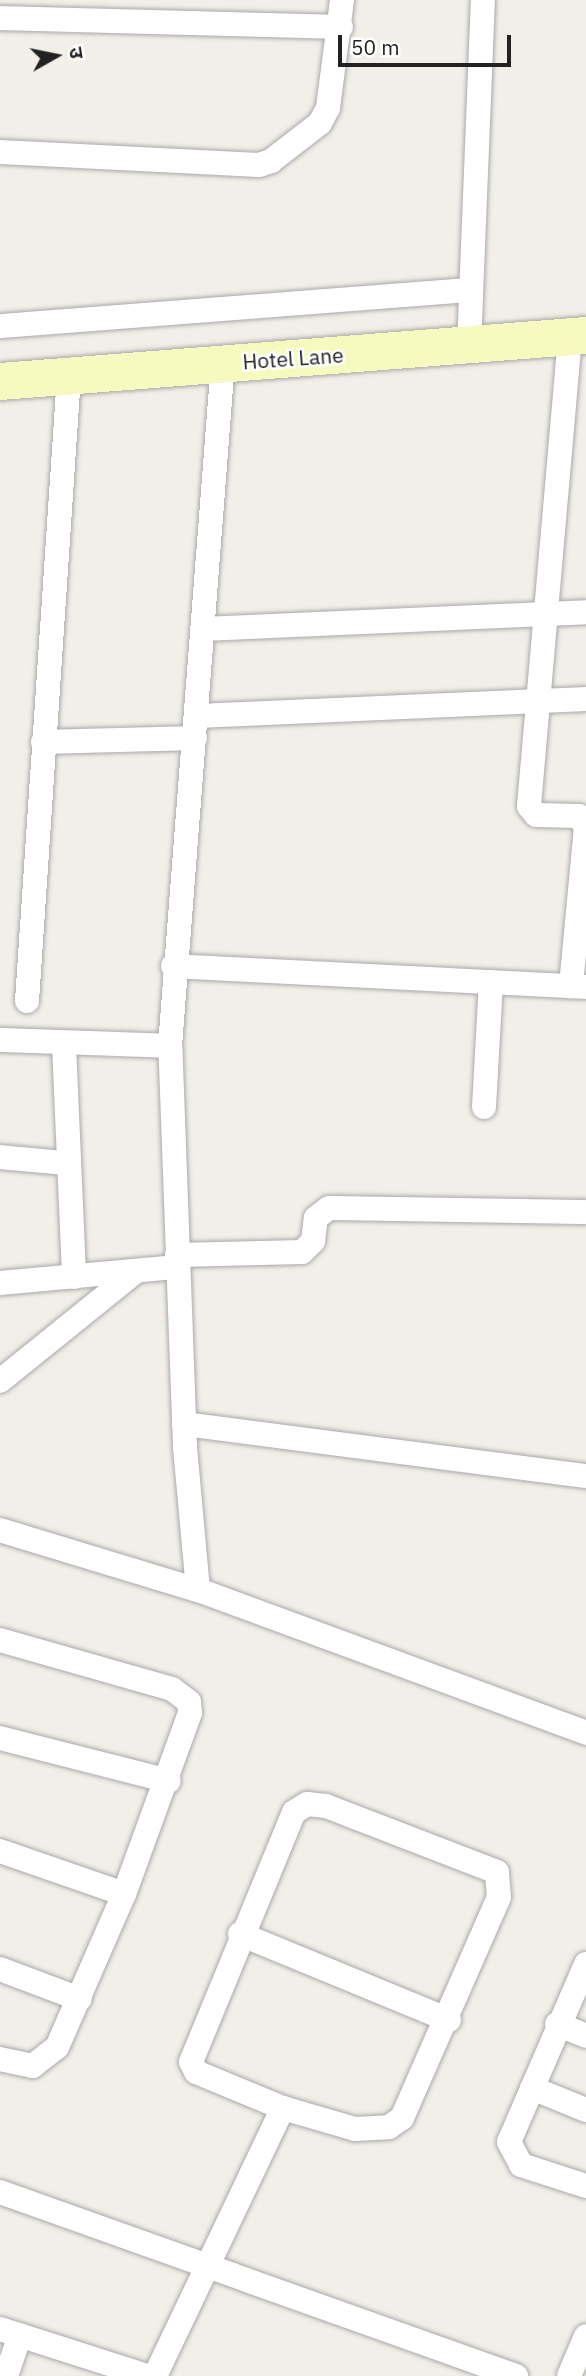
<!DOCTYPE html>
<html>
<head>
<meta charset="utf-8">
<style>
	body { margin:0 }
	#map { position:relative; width:586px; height:2376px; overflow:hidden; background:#f2efe9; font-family:"IBM Plex Sans","Noto Sans Devanagari",sans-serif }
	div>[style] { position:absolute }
	.roads { filter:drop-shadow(0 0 2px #a9a9a9) drop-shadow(0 0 2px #a9a9a9) }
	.street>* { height:24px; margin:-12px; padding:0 12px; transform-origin:12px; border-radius:12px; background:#fff }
	.secondary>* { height:37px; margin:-18.5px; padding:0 18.5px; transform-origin:18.5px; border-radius:18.5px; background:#f7fabf }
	span { translate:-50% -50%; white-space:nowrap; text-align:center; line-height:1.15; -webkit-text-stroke:5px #fff; paint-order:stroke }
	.street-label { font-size:21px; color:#222 }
	.north { position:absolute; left:21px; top:21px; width:70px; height:70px; -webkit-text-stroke:5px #fff; paint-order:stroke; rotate:81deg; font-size:19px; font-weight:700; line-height:28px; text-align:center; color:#222 }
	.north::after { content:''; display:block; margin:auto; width:24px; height:32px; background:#222; clip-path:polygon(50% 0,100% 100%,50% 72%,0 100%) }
	.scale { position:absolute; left:338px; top:35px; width:173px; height:32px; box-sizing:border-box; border:4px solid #222; border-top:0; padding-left:9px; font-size:21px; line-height:24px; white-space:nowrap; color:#222; -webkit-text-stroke:5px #fff; paint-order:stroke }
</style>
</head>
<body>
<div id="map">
	<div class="roads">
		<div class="street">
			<div style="left:0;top:18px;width:341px;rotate:1.5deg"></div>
			<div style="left:0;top:152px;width:259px;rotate:2.9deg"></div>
			<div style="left:259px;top:165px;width:13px;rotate:-18deg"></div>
			<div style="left:271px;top:161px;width:62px;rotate:-37.8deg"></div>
			<div style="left:320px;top:123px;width:17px;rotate:-62deg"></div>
			<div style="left:328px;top:108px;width:109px;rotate:-82.6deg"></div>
			<div style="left:0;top:326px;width:471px;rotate:-4.4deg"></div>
			<div style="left:570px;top:337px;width:471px;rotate:95deg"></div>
			<div style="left:529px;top:806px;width:11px;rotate:52deg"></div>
			<div style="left:536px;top:815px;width:43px;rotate:1.3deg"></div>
			<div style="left:579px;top:816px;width:13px;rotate:58deg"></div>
			<div style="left:586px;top:827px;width:160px;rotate:95.4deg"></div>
			<div style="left:469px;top:346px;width:346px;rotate:-87.7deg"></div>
			<div style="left:204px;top:629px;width:382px;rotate:-2.5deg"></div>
			<div style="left:198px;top:716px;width:388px;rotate:-2.5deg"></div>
			<div style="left:43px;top:742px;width:152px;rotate:-1.5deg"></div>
			<div style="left:173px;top:966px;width:413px;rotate:2.9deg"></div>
			<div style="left:27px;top:1001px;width:626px;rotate:-86.16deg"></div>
			<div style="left:0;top:1040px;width:170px;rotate:2deg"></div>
			<div style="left:64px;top:1045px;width:232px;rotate:87.5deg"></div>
			<div style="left:484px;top:1107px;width:125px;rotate:-86.8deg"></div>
			<div style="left:0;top:1157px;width:65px;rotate:5.3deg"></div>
			<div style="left:177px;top:1255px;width:125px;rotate:-1.4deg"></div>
			<div style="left:302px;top:1252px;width:16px;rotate:-45deg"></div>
			<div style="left:313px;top:1241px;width:23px;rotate:-83deg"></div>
			<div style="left:316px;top:1218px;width:16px;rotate:-38deg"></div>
			<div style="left:329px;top:1208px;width:257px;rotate:0.9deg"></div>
			<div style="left:0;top:1283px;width:178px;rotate:-5.2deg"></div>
			<div style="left:0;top:1381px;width:172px;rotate:-38.9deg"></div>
			<div style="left:184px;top:1424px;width:405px;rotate:7.4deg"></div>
			<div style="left:0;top:1530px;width:207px;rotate:16.9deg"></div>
			<div style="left:198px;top:1590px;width:414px;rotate:20.2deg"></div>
			<div style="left:198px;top:1590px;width:145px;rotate:-95.2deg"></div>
			<div style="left:185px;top:1446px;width:400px;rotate:-92.1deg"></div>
			<div style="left:170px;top:1046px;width:686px;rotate:-85.57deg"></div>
			<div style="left:0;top:1640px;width:179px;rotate:15.9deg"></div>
			<div style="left:172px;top:1689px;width:21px;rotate:37deg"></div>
			<div style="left:189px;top:1702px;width:11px;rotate:85deg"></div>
			<div style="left:190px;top:1713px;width:193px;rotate:110deg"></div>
			<div style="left:124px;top:1894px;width:167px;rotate:113.6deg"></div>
			<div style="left:57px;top:2047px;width:31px;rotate:142deg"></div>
			<div style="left:33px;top:2066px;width:34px;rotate:-168deg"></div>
			<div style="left:0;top:1738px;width:174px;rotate:14.3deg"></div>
			<div style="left:0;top:1851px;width:131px;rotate:19.1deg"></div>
			<div style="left:240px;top:1934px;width:226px;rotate:22.4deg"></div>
			<div style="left:586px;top:1964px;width:194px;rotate:113.4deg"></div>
			<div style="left:509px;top:2142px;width:26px;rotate:62deg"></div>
			<div style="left:521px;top:2165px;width:68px;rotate:17.9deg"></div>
			<div style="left:0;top:1969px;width:85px;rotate:20.6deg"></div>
			<div style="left:557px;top:2024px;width:31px;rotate:22deg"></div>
			<div style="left:532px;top:2088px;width:58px;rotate:22.2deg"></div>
			<div style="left:0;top:2192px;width:548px;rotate:19.63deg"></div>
			<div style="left:0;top:2329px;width:154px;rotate:17.7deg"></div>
			<div style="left:6px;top:2376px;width:43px;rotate:-71.1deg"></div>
			<div style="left:155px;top:2376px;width:297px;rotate:-64.5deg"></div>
			<div style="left:283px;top:2108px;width:75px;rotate:16.3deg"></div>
			<div style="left:355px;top:2129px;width:34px;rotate:-3deg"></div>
			<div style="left:389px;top:2127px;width:16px;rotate:-35deg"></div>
			<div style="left:402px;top:2118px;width:241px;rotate:-66.3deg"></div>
			<div style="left:499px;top:1897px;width:25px;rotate:-95deg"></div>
			<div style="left:497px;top:1872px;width:183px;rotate:-158.9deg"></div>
			<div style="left:326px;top:1806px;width:19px;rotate:-174deg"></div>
			<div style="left:307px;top:1804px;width:15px;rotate:148deg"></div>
			<div style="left:294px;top:1812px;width:270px;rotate:112.4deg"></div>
			<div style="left:191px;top:2062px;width:11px;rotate:63deg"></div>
			<div style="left:196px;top:2072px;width:94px;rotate:22.5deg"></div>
			<div style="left:569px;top:2376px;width:43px;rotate:-67deg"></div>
		</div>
		<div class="secondary">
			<div style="left:0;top:381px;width:588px;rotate:-4.49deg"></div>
		</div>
	</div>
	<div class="street-label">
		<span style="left:293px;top:358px;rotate:-4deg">Hotel Lane</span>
	</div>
	<div class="north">उ</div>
	<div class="scale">50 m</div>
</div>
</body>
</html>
